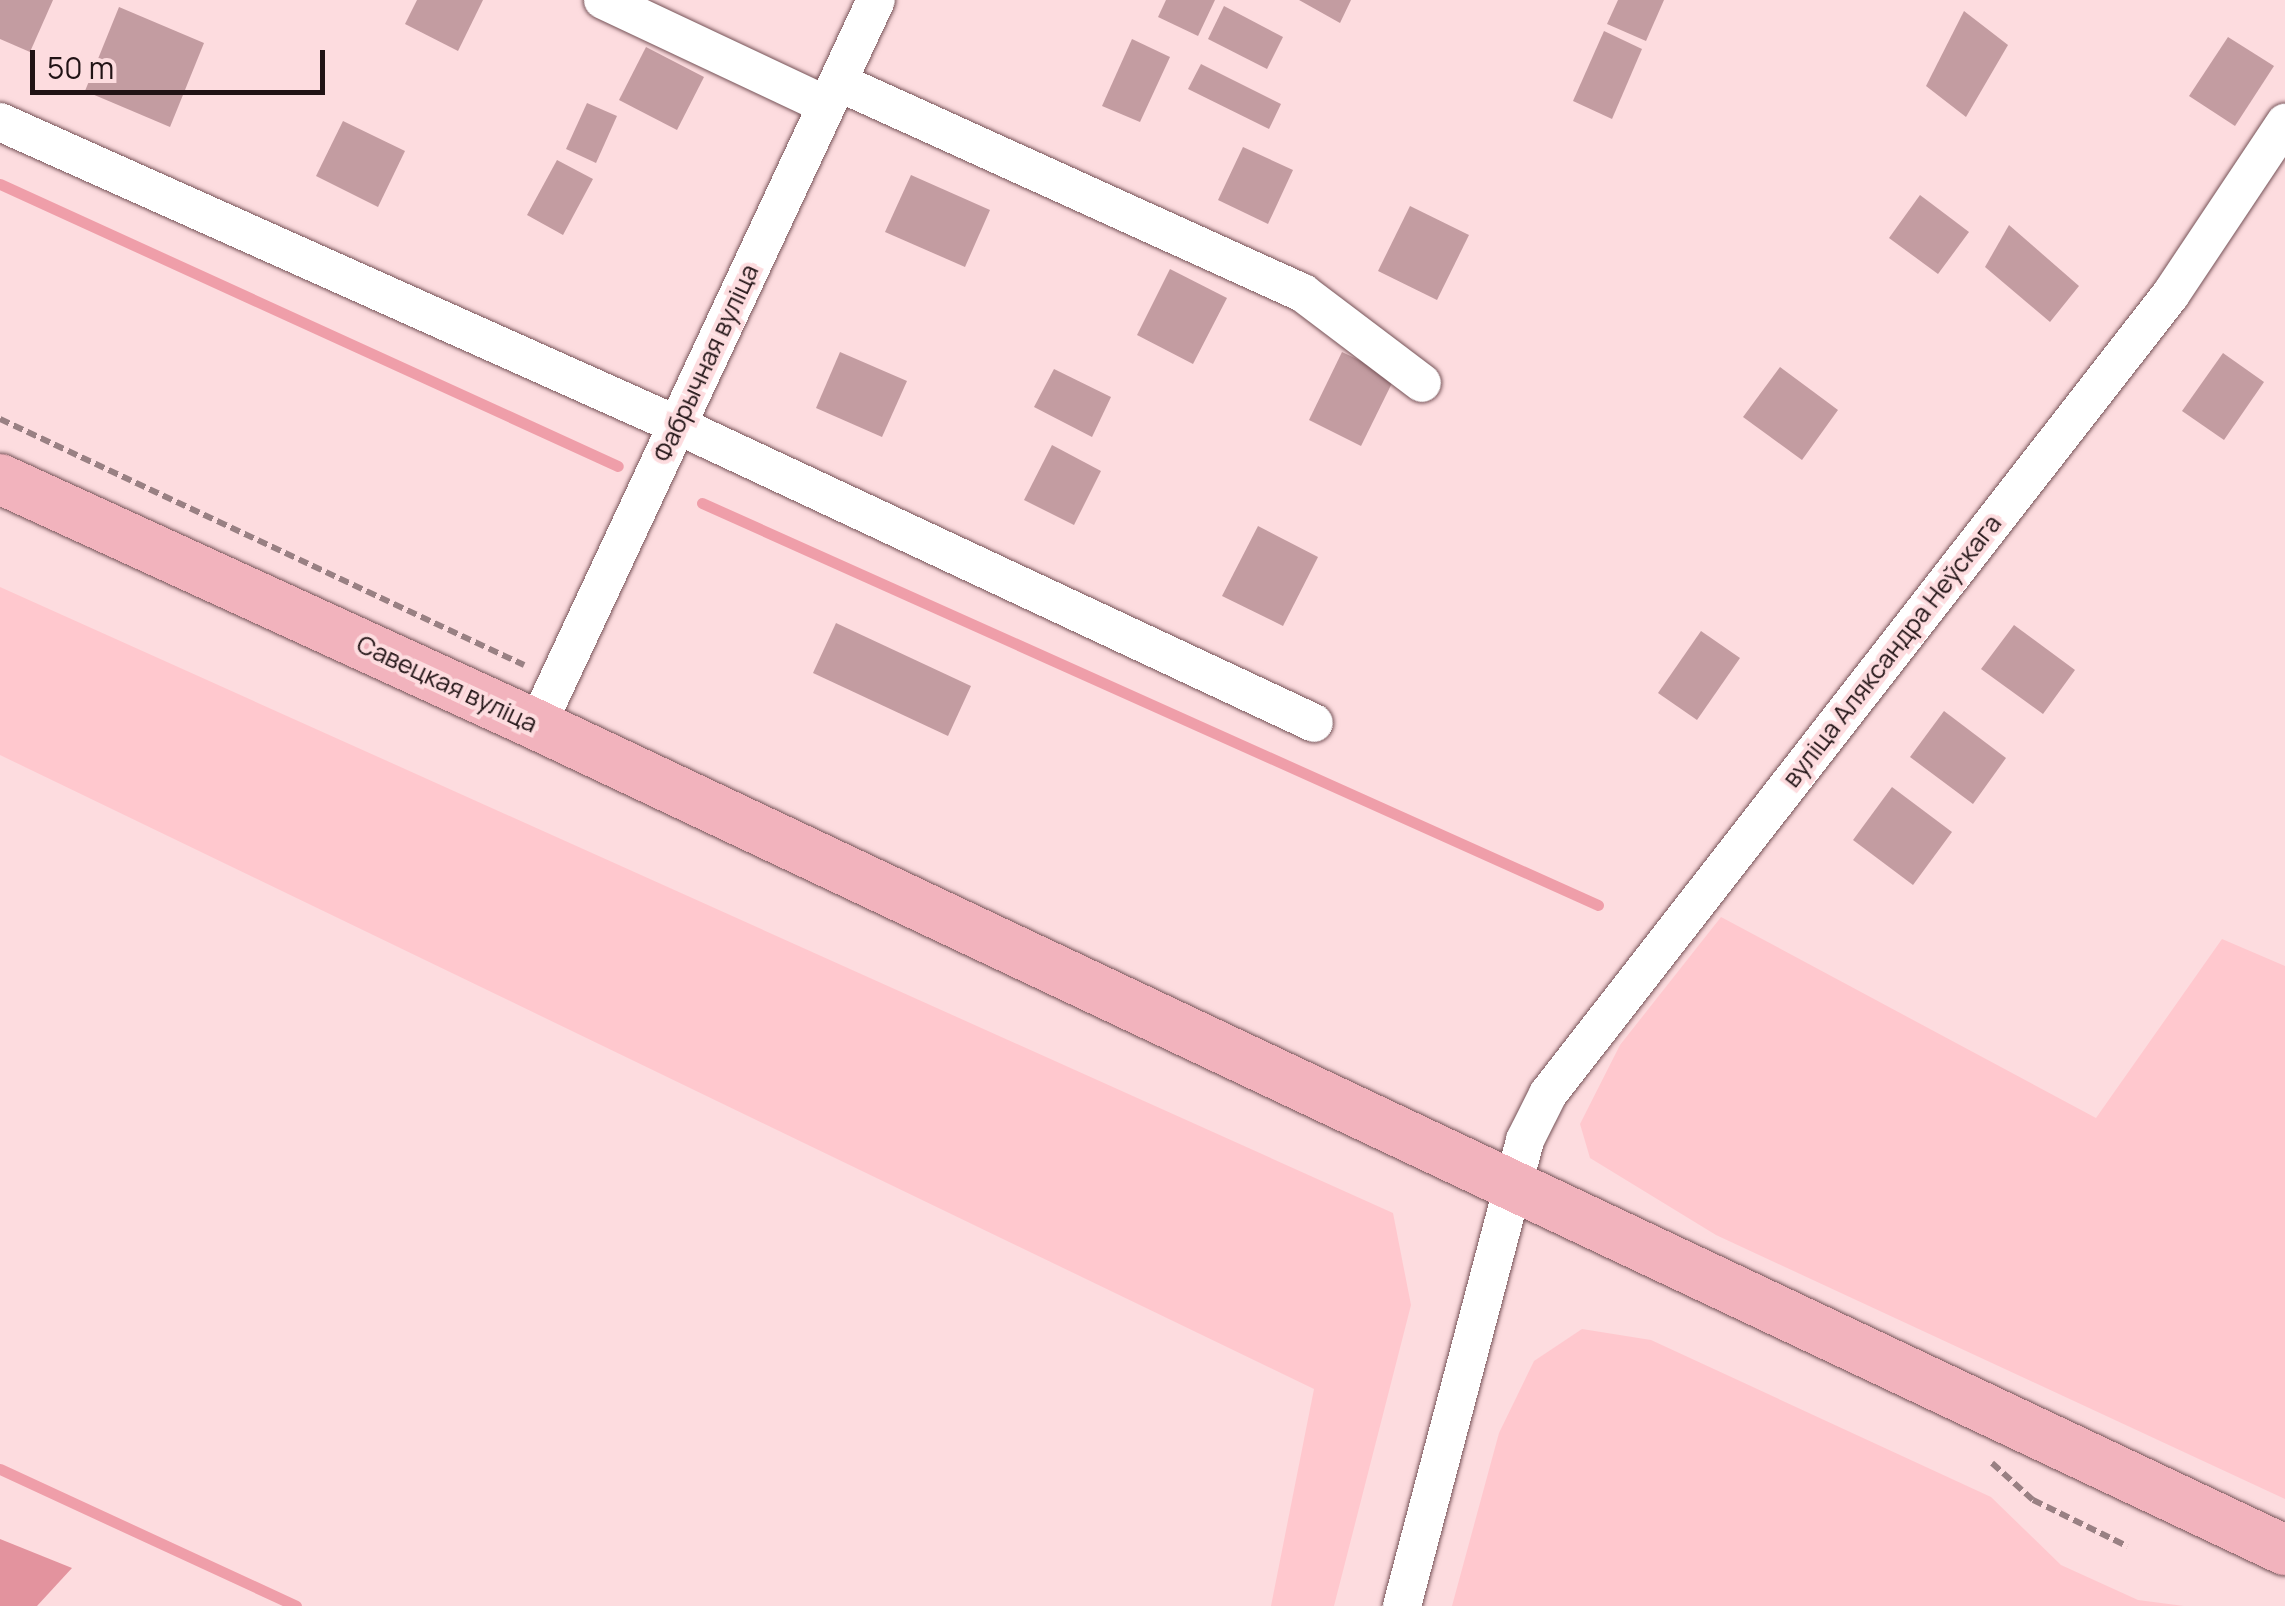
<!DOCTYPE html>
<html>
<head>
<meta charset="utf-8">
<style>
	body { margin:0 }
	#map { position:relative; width:2285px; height:1606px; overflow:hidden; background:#fddcdf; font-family:Manrope,sans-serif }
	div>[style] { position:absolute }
	.green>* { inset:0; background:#ffc8ce }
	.forest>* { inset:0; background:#e3939e }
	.stream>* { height:11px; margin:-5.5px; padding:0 5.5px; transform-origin:5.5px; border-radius:5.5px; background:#ef9ea9 }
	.building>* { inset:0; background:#c39ca1 }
	.path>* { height:6px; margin-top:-3px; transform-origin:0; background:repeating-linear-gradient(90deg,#998083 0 10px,transparent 0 15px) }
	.roads { filter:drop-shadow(0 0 2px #755257) drop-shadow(0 0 2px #755257) }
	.minor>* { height:38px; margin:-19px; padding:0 19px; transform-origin:19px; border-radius:19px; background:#fff }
	.major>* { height:50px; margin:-25px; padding:0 25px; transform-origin:25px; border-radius:25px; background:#f2b3bd }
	span { translate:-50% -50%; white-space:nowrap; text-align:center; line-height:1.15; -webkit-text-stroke:8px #fddcdf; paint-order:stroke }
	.street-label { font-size:25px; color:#211315 }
	.scale { position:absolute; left:30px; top:50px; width:295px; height:45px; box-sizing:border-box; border:5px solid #211315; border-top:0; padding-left:12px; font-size:30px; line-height:35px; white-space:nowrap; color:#211315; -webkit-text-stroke:8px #fddcdf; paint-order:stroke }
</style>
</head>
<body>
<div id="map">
	<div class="green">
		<div style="clip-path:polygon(0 587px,1393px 1213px,1411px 1305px,1334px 1606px,1271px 1606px,1314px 1389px,0 755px)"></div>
		<div style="clip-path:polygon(1721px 917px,2096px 1118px,2222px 939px,2285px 966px,2285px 1499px,1716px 1235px,1590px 1158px,1580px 1124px,1620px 1045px)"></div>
		<div style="clip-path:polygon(1582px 1329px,1651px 1340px,1991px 1497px,2061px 1565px,2138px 1600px,2184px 1606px,1452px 1606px,1499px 1433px,1534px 1361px)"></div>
	</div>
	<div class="forest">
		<div style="clip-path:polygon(0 1539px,72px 1568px,37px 1606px,0 1606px)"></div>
	</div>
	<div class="stream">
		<div style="left:0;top:184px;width:679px;rotate:24.53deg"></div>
		<div style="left:702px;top:503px;width:982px;rotate:24.16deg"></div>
		<div style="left:0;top:1469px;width:326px;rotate:24.8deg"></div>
	</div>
	<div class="building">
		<div style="clip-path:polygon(0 0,53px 0,30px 52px,0 39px)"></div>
		<div style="clip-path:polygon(417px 0,483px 0,458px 51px,405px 24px)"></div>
		<div style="clip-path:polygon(1166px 0,1215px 0,1198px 36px,1158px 17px)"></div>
		<div style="clip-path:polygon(1299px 0,1351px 0,1340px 23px)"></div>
		<div style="clip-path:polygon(1618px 0,1664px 0,1646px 41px,1607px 24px)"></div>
		<div style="clip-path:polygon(1224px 6px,1283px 37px,1267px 69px,1208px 39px)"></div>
		<div style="clip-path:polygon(119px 7px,204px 43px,170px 127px,85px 91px)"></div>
		<div style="clip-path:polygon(1964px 11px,2008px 45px,1966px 117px,1926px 86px)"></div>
		<div style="clip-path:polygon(1604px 31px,1642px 49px,1612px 119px,1573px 101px)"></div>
		<div style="clip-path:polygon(2228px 37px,2274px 66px,2235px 126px,2189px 96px)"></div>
		<div style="clip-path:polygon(1132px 39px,1170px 57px,1140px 122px,1102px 106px)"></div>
		<div style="clip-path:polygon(646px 47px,704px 77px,677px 130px,619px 100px)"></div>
		<div style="clip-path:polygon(1201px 64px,1281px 104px,1269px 129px,1188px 89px)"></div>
		<div style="clip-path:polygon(587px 103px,617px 116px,596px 163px,566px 149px)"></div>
		<div style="clip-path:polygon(343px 121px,405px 151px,378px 207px,316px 176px)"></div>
		<div style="clip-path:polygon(1243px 147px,1293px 170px,1268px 224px,1218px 200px)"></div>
		<div style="clip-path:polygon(557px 160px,593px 179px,563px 235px,527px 215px)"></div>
		<div style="clip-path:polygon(911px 175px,990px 210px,965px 267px,885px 232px)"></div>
		<div style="clip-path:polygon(1920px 195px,1969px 232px,1938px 274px,1889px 238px)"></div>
		<div style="clip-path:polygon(1410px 206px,1469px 235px,1437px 300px,1378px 271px)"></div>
		<div style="clip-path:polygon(2009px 225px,2079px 286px,2050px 322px,1985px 267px)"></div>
		<div style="clip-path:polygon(1170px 269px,1227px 298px,1193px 364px,1137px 335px)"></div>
		<div style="clip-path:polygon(840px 352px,907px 381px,882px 437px,816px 408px)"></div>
		<div style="clip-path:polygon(1342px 352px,1395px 377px,1361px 446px,1309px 420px)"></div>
		<div style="clip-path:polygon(2223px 353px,2264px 382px,2224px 440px,2182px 411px)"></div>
		<div style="clip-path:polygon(1780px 367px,1838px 410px,1802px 460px,1743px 417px)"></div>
		<div style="clip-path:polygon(1054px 369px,1111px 397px,1092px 437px,1034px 407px)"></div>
		<div style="clip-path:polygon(1052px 445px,1101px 471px,1074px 525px,1024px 500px)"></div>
		<div style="clip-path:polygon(1258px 526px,1318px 557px,1283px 626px,1222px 596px)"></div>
		<div style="clip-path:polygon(836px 623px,971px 686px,948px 736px,813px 673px)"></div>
		<div style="clip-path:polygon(2014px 625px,2075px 670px,2043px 714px,1981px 669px)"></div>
		<div style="clip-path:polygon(1701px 631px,1740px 658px,1697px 720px,1658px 693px)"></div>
		<div style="clip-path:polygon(1944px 711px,2006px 758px,1973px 804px,1910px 757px)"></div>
		<div style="clip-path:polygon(1892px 787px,1952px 832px,1913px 885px,1853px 840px)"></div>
	</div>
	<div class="path">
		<div style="left:0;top:419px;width:579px;rotate:25.15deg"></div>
		<div style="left:1992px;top:1463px;width:55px;rotate:42.1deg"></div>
		<div style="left:2033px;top:1500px;width:105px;rotate:26.1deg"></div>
	</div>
	<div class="roads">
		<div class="minor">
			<div style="left:603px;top:0;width:246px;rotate:25.2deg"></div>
			<div style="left:838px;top:82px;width:511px;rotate:24.41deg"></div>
			<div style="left:1303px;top:293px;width:149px;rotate:37.1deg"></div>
			<div style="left:0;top:122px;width:742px;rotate:24.11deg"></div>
			<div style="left:677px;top:425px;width:703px;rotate:25.07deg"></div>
			<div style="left:537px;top:725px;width:800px;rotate:-64.94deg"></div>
			<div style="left:1402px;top:1606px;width:482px;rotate:-75.2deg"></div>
			<div style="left:1525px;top:1140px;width:51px;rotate:-63.4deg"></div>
			<div style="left:1548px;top:1094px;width:1014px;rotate:-52.09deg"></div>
			<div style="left:2171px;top:294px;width:206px;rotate:-56.3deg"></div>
		</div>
		<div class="major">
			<div style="left:0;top:479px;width:591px;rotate:24.61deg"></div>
			<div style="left:537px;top:725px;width:1933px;rotate:25.27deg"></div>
		</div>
	</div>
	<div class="street-label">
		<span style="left:706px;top:363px;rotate:-65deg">Фабрычная вуліца</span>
		<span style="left:1892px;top:651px;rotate:-52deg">вуліца Аляксандра Неўскага</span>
		<span style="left:447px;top:684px;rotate:25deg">Савецкая вуліца</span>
	</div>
	<div class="scale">50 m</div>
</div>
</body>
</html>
